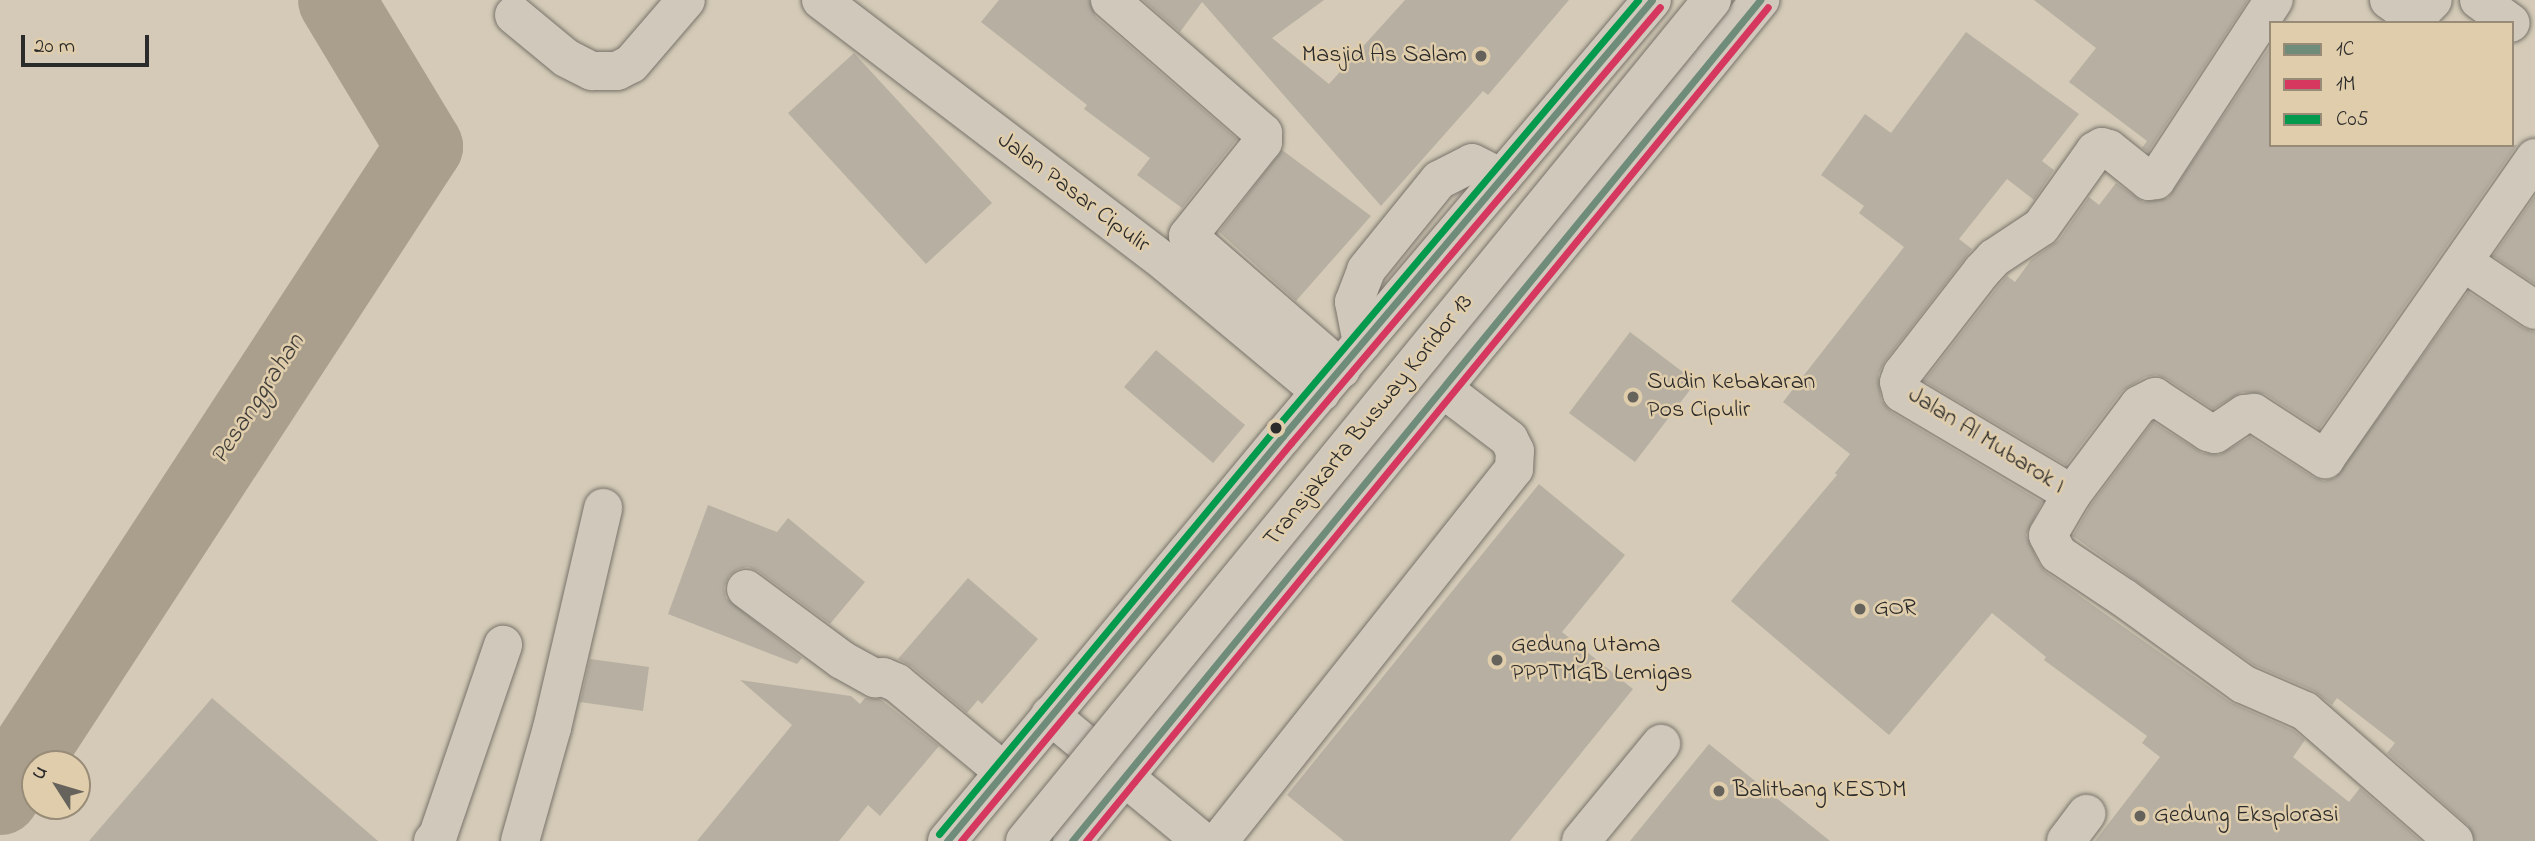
<!DOCTYPE html>
<html>
<head>
<meta charset="utf-8">
<style>
	body { margin:0 }
	#map { position:relative; width:2535px; height:841px; overflow:hidden; background:#d4cab7; font-family:"Indie Flower",sans-serif }
	div>[style] { position:absolute }
	.river>* { height:77px; margin:-38.5px; padding:0 38.5px; transform-origin:38.5px; border-radius:38.5px; background:#aa9f8c }
	.building>* { inset:0; background:#b7b0a2 }
	.roads { filter:drop-shadow(0 0 2px #77736a) drop-shadow(0 0 2px #77736a) }
	.minor>* { height:38px; margin:-19px; padding:0 19px; transform-origin:19px; border-radius:19px; background:#d0c8bb }
	.major>* { height:38px; margin:-19px; padding:0 19px; transform-origin:19px; border-radius:19px; background:#d0c8bb }
	.bridges { filter:drop-shadow(0 0 2px #77736a) drop-shadow(0 0 2px #77736a) }
	.minor-bridge>* { height:38px; margin:-19px; padding:0 19px; transform-origin:19px; border-radius:19px; background:#d0c8bb }
	.bus-1>* { height:7px; margin:-3.5px; padding:0 3.5px; transform-origin:3.5px; border-radius:3.5px; background:#6f8c7a }
	.bus-2>* { height:7px; margin:-3.5px; padding:0 3.5px; transform-origin:3.5px; border-radius:3.5px; background:#d6375f }
	.bus-3>* { height:7px; margin:-3.5px; padding:0 3.5px; transform-origin:3.5px; border-radius:3.5px; background:#049a4d }
	.dots>* { width:19px; height:19px; translate:-50% -50%; box-sizing:border-box; border:4px solid #e0cdab; border-radius:50% }
	span { translate:-50% -50%; white-space:nowrap; text-align:center; line-height:1.15; -webkit-text-stroke:5px #e0cdab; paint-order:stroke }
	.poi-label { font-size:24px; color:#2b2b2b }
	.right { translate:-100% -50%; text-align:right }
	.left { translate:0 -50%; text-align:left }
	.street-label { font-size:24px; color:#2b2b2b }
	.water-label { font-size:26px; color:#413f3b; font-style:italic }
	.legend { position:absolute; left:2269px; top:21px; width:245px; height:126px; box-sizing:border-box; background:#e0cdab; border:2px solid #988c78; margin:0; padding:9px 12px; list-style:none; font-size:21px; color:#2b2b2b }
	.legend li { display:flex; align-items:center; gap:14px; height:35px }
	.legend b { width:35px; border:2px solid #988c78 }
	.north { position:absolute; left:21px; top:750px; width:70px; height:70px; box-sizing:border-box; background:#e0cdab; border:2px solid #988c78; border-radius:50%; rotate:307deg; font-size:19px; font-weight:700; line-height:28px; text-align:center; color:#2b2b2b }
	.north::after { content:''; display:block; margin:auto; width:24px; height:32px; background:#66635c; clip-path:polygon(50% 0,100% 100%,50% 72%,0 100%) }
	.scale { position:absolute; left:21px; top:35px; width:128px; height:32px; box-sizing:border-box; border:4px solid #2b2b2b; border-top:0; padding-left:9px; font-size:21px; line-height:24px; white-space:nowrap; color:#2b2b2b; -webkit-text-stroke:5px #e0cdab; paint-order:stroke }
</style>
</head>
<body>
<div id="map">
	<div class="river">
		<div style="left:0;top:796px;width:776px;rotate:-56.88deg"></div>
		<div style="left:424px;top:146px;width:170px;rotate:-121.1deg"></div>
	</div>
	<div class="building">
		<div style="clip-path:polygon(999px 0,1089px 0,1096px 17px,1237px 139px,1182px 208px,1137px 175px,1150px 158px,1084px 109px,1087px 105px,981px 22px)"></div>
		<div style="clip-path:polygon(1143px 0,1324px 0,1272px 38px,1329px 84px,1405px 0,1569px 0,1488px 95px,1483px 91px,1381px 206px,1202px 2px,1180px 32px)"></div>
		<div style="clip-path:polygon(2034px 0,2248px 0,2148px 152px,2142px 148px,2147px 141px,2069px 82px,2096px 48px)"></div>
		<div style="clip-path:polygon(1966px 32px,2079px 114px,2042px 161px,2054px 170px,2034px 200px,2007px 179px,1959px 239px,1972px 249px,1885px 361px,1878px 375px,1881px 400px,1891px 412px,2042px 502px,2026px 535px,2039px 564px,2046px 572px,2230px 702px,2293px 730px,2305px 740px,2293px 757px,2349px 802px,2360px 788px,2421px 841px,2095px 841px,2160px 757px,2142px 743px,2147px 736px,2044px 660px,2046px 657px,1992px 613px,1889px 735px,1731px 601px,1837px 475px,1835px 473px,1850px 454px,1783px 402px,1904px 247px,1859px 213px,1864px 206px,1821px 175px,1865px 114px,1891px 133px)"></div>
		<div style="clip-path:polygon(2271px 45px,2271px 145px,2517px 145px,2319px 429px,2265px 394px,2242px 392px,2213px 409px,2167px 379px,2156px 375px,2145px 377px,2122px 391px,2066px 465px,1924px 381px,1999px 285px,2007px 276px,2015px 282px,2031px 260px,2059px 240px,2089px 197px,2099px 205px,2116px 183px,2143px 202px,2168px 198px)"></div>
		<div style="clip-path:polygon(854px 53px,992px 203px,926px 264px,788px 113px)"></div>
		<div style="clip-path:polygon(1282px 150px,1371px 216px,1296px 301px,1219px 232px)"></div>
		<div style="clip-path:polygon(2535px 196px,2535px 284px,2493px 256px)"></div>
		<div style="clip-path:polygon(2468px 292px,2523px 328px,2535px 332px,2535px 841px,2475px 841px,2468px 825px,2387px 753px,2395px 743px,2337px 698px,2332px 705px,2314px 691px,2254px 665px,2073px 536px,2090px 506px,2153px 422px,2202px 453px,2219px 455px,2250px 437px,2313px 477px,2324px 481px,2335px 478px)"></div>
		<div style="clip-path:polygon(1630px 332px,1696px 382px,1635px 462px,1569px 413px)"></div>
		<div style="clip-path:polygon(1156px 350px,1245px 425px,1213px 463px,1124px 387px)"></div>
		<div style="clip-path:polygon(1539px 484px,1625px 555px,1562px 632px,1633px 689px,1510px 841px,1344px 841px,1287px 795px)"></div>
		<div style="clip-path:polygon(708px 505px,777px 532px,788px 518px,865px 582px,830px 624px,758px 571px,748px 567px,738px 569px,729px 576px,724px 587px,726px 598px,802px 658px,797px 664px,668px 614px)"></div>
		<div style="clip-path:polygon(968px 578px,1038px 639px,982px 704px,978px 700px,967px 713px,911px 666px,898px 659px)"></div>
		<div style="clip-path:polygon(590px 659px,649px 667px,643px 711px,580px 702px)"></div>
		<div style="clip-path:polygon(740px 680px,851px 696px,860px 704px,865px 698px,880px 699px,939px 746px,880px 816px,868px 805px,839px 841px,697px 841px,792px 725px)"></div>
		<div style="clip-path:polygon(212px 698px,378px 841px,89px 841px)"></div>
		<div style="clip-path:polygon(1709px 744px,1830px 841px,1630px 841px)"></div>
	</div>
	<div class="roads">
		<div class="minor">
			<div style="left:821px;top:0;width:434px;rotate:37.3deg"></div>
			<div style="left:1166px;top:263px;width:202px;rotate:39.8deg"></div>
			<div style="left:1110px;top:0;width:203px;rotate:41deg"></div>
			<div style="left:1263px;top:133px;width:9px;rotate:90deg"></div>
			<div style="left:1263px;top:142px;width:120px;rotate:128.6deg"></div>
			<div style="left:1188px;top:236px;width:203px;rotate:41deg"></div>
			<div style="left:2389px;top:0;width:32px;rotate:35deg"></div>
			<div style="left:2415px;top:18px;width:25px;rotate:-45deg"></div>
			<div style="left:2479px;top:0;width:39px;rotate:36deg"></div>
			<div style="left:514px;top:15px;width:67px;rotate:39.6deg"></div>
			<div style="left:566px;top:58px;width:29px;rotate:27deg"></div>
			<div style="left:592px;top:71px;width:25px"></div>
			<div style="left:617px;top:71px;width:16px;rotate:-27deg"></div>
			<div style="left:631px;top:64px;width:84px;rotate:-49.3deg"></div>
			<div style="left:2465px;top:263px;width:84px;rotate:33.9deg"></div>
			<div style="left:1362px;top:343px;width:42px;rotate:-101deg"></div>
			<div style="left:1354px;top:302px;width:34px;rotate:-69deg"></div>
			<div style="left:1366px;top:270px;width:116px;rotate:-51deg"></div>
			<div style="left:1439px;top:180px;width:37px;rotate:-27deg"></div>
			<div style="left:1472px;top:163px;width:33px;rotate:27deg"></div>
			<div style="left:2072px;top:494px;width:198px;rotate:-149.3deg"></div>
			<div style="left:1902px;top:393px;width:11px;rotate:-105deg"></div>
			<div style="left:1899px;top:382px;width:9px;rotate:-69deg"></div>
			<div style="left:1902px;top:374px;width:130px;rotate:-52.2deg"></div>
			<div style="left:1982px;top:271px;width:18px;rotate:-47deg"></div>
			<div style="left:1994px;top:258px;width:56px;rotate:-33.4deg"></div>
			<div style="left:2041px;top:227px;width:93px;rotate:-54.6deg"></div>
			<div style="left:2095px;top:151px;width:8px;rotate:-30deg"></div>
			<div style="left:2102px;top:147px;width:7px;rotate:16deg"></div>
			<div style="left:2109px;top:149px;width:51px;rotate:38.7deg"></div>
			<div style="left:2149px;top:181px;width:7px;rotate:-8deg"></div>
			<div style="left:2156px;top:180px;width:215px;rotate:-56.8deg"></div>
			<div style="left:746px;top:589px;width:119px;rotate:36.5deg"></div>
			<div style="left:842px;top:660px;width:38px;rotate:29deg"></div>
			<div style="left:875px;top:678px;width:8px;rotate:-7deg"></div>
			<div style="left:883px;top:677px;width:15px;rotate:23deg"></div>
			<div style="left:897px;top:683px;width:138px;rotate:39.7deg"></div>
			<div style="left:1050px;top:715px;width:197px;rotate:39.7deg"></div>
			<div style="left:433px;top:841px;width:8px;rotate:-50deg"></div>
			<div style="left:438px;top:835px;width:201px;rotate:-71.1deg"></div>
			<div style="left:520px;top:841px;width:117px;rotate:-74.2deg"></div>
			<div style="left:552px;top:728px;width:226px;rotate:-76.9deg"></div>
			<div style="left:1219px;top:841px;width:475px;rotate:-51.6deg"></div>
			<div style="left:1514px;top:469px;width:18px;rotate:-87deg"></div>
			<div style="left:1515px;top:451px;width:13px;rotate:-117deg"></div>
			<div style="left:1509px;top:439px;width:84px;rotate:-142.7deg"></div>
			<div style="left:1581px;top:841px;width:126px;rotate:-50.5deg"></div>
			<div style="left:2066px;top:841px;width:34px;rotate:-53deg"></div>
			<div style="left:2454px;top:841px;width:198px;rotate:-138.9deg"></div>
			<div style="left:2305px;top:711px;width:68px;rotate:-156.5deg"></div>
			<div style="left:2243px;top:684px;width:147px;rotate:-144.1deg"></div>
			<div style="left:2124px;top:598px;width:79px;rotate:-146.3deg"></div>
			<div style="left:2058px;top:554px;width:21px;rotate:-118deg"></div>
			<div style="left:2048px;top:535px;width:48px;rotate:-59.7deg"></div>
			<div style="left:2072px;top:494px;width:111px;rotate:-53deg"></div>
			<div style="left:2139px;top:405px;width:18px;rotate:-27deg"></div>
			<div style="left:2155px;top:397px;width:64px;rotate:33.4deg"></div>
			<div style="left:2208px;top:432px;width:7px;rotate:16deg"></div>
			<div style="left:2215px;top:434px;width:36px;rotate:-34deg"></div>
			<div style="left:2245px;top:414px;width:9px;rotate:-6deg"></div>
			<div style="left:2254px;top:413px;width:85px;rotate:32.9deg"></div>
			<div style="left:2325px;top:459px;width:367px;rotate:-55.1deg"></div>
		</div>
		<div class="major">
			<div style="left:947px;top:841px;width:526px;rotate:-50.32deg"></div>
			<div style="left:1283px;top:436px;width:571px;rotate:-49.76deg"></div>
			<div style="left:1072px;top:841px;width:1087px;rotate:-50.71deg"></div>
		</div>
	</div>
	<div class="bridges">
		<div class="minor-bridge">
			<div style="left:1025px;top:841px;width:1086px;rotate:-50.76deg"></div>
		</div>
	</div>
	<div class="bus-1">
		<div style="left:947px;top:841px;width:526px;rotate:-50.32deg"></div>
		<div style="left:1283px;top:436px;width:571px;rotate:-49.76deg"></div>
		<div style="left:1072px;top:841px;width:1087px;rotate:-50.71deg"></div>
	</div>
	<div class="bus-2">
		<div style="left:961px;top:841px;width:517px;rotate:-50.34deg"></div>
		<div style="left:1291px;top:443px;width:571px;rotate:-49.76deg"></div>
		<div style="left:1086px;top:841px;width:1077px;rotate:-50.73deg"></div>
	</div>
	<div class="bus-3">
		<div style="left:939px;top:834px;width:526px;rotate:-50.32deg"></div>
		<div style="left:1275px;top:429px;width:562px;rotate:-49.76deg"></div>
	</div>
	<div class="dots">
		<div style="left:1481px;top:56px;background:#66635c"></div>
		<div style="left:1633px;top:397px;background:#66635c"></div>
		<div style="left:1276px;top:428px;background:#2b2b2b"></div>
		<div style="left:1860px;top:609px;background:#66635c"></div>
		<div style="left:1497px;top:660px;background:#66635c"></div>
		<div style="left:1719px;top:791px;background:#66635c"></div>
		<div style="left:2140px;top:816px;background:#66635c"></div>
	</div>
	<div class="poi-label">
		<span class="right" style="left:1467px;top:56px">Masjid As Salam</span>
		<span class="left" style="left:1647px;top:397px">Sudin Kebakaran<br>Pos Cipulir</span>
		<span class="left" style="left:1874px;top:609px">GOR</span>
		<span class="left" style="left:1511px;top:660px">Gedung Utama<br>PPPTMGB Lemigas</span>
		<span class="left" style="left:1733px;top:791px">Balitbang KESDM</span>
		<span class="left" style="left:2154px;top:816px">Gedung Eksplorasi</span>
	</div>
	<div class="street-label">
		<span style="left:1073px;top:193px;rotate:37deg">Jalan Pasar Cipulir</span>
		<span style="left:1369px;top:421px;rotate:-51deg">Transjakarta Busway Koridor 13</span>
		<span style="left:1986px;top:441px;rotate:32deg">Jalan Al Mubarok I</span>
	</div>
	<div class="water-label">
		<span style="left:259px;top:400px;rotate:-57deg">Pesanggrahan</span>
	</div>
	<ul class="legend">
	<li><b style="height:9px;background:#6f8c7a"></b>1C</li>
	<li><b style="height:9px;background:#d6375f"></b>1M</li>
	<li><b style="height:9px;background:#049a4d"></b>C05</li>
	</ul>
	<div class="north">U</div>
	<div class="scale">20 m</div>
</div>
</body>
</html>
